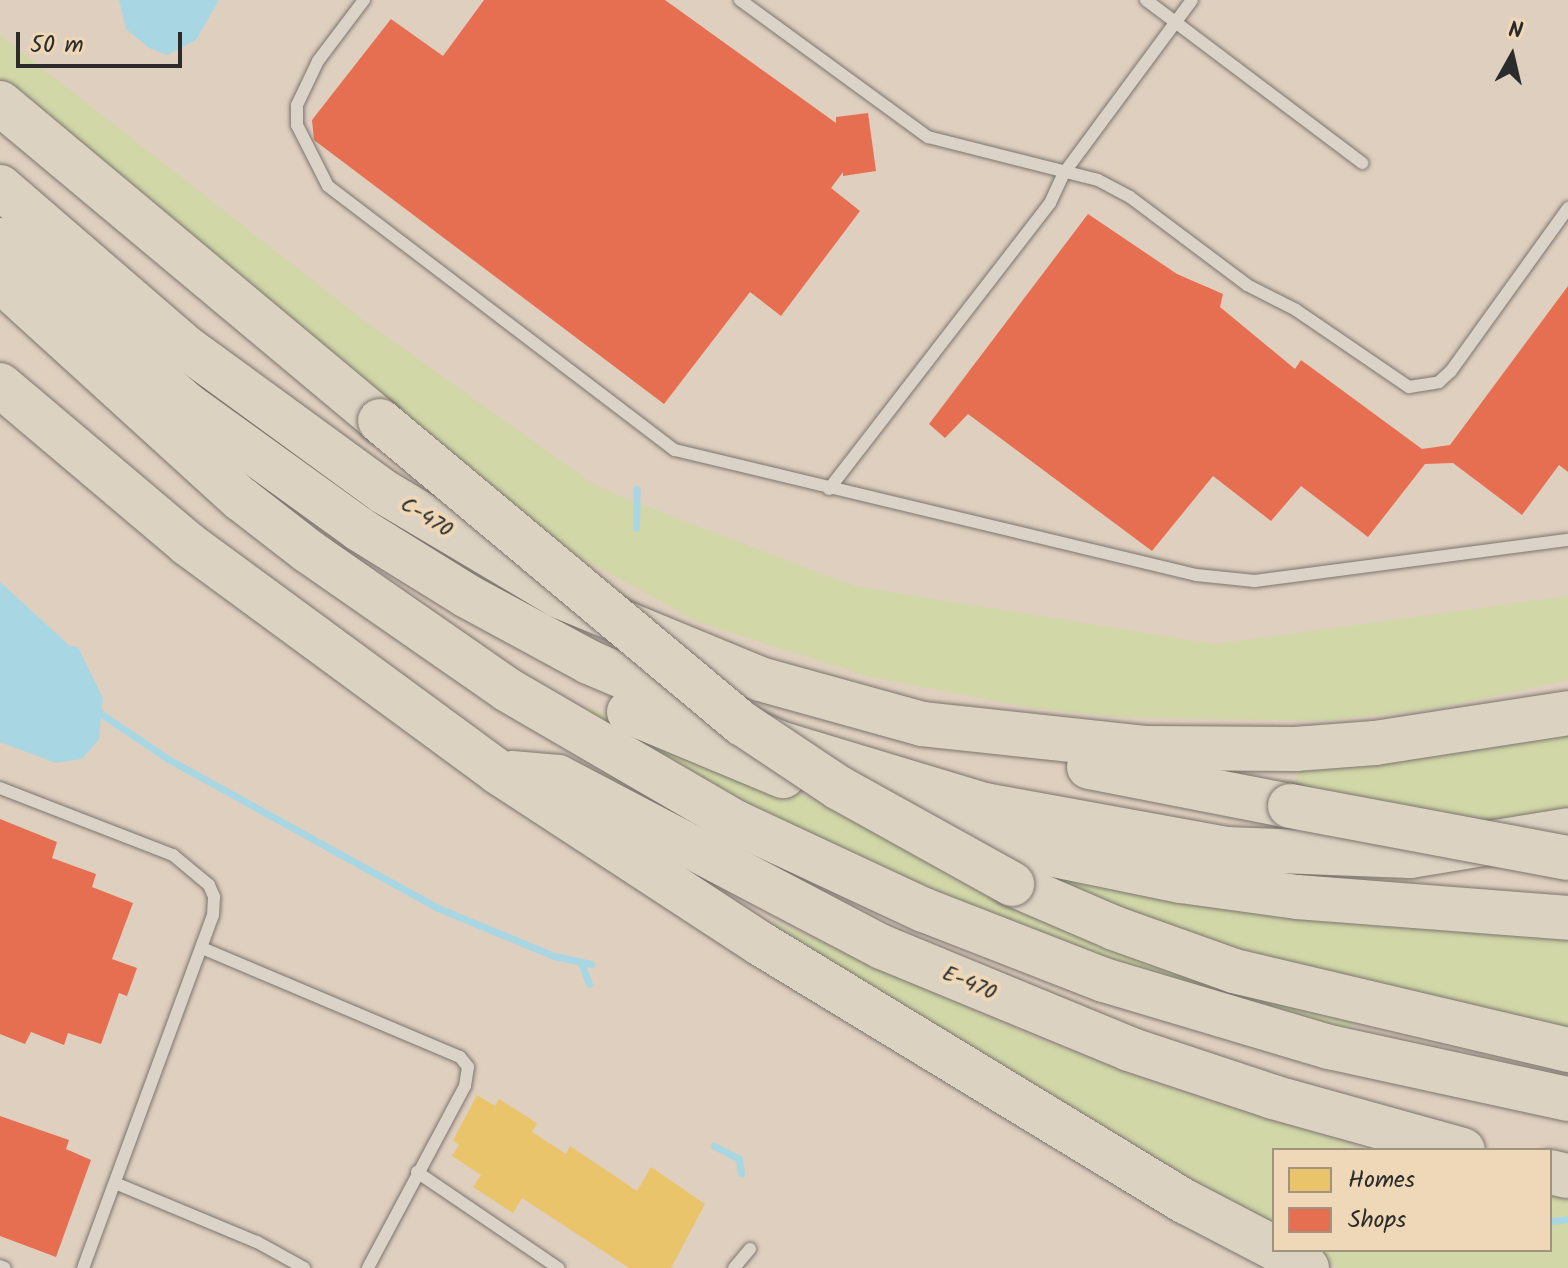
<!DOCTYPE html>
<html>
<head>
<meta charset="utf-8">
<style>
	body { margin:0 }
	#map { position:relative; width:1568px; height:1268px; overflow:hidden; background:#dfcfbf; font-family:Kalam,sans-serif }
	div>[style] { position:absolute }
	.green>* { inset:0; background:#d1d7a7 }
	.water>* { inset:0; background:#a8d7e3 }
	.homes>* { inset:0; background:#e9c46a }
	.shops>* { inset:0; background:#e76f51 }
	.stream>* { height:7px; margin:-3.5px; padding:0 3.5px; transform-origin:3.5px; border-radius:3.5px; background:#a8d7e3 }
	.roads { filter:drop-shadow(0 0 2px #7c756e) drop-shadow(0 0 2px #7c756e) }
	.service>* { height:12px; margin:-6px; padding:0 6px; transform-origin:6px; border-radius:6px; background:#dcd3c8 }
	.motorway>* { height:44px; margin:-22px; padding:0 22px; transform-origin:22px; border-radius:22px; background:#dcd2c2 }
	.bridges { filter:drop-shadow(0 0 2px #7c756e) drop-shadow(0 0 2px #7c756e) }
	.motorway-bridge>* { height:44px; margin:-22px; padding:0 22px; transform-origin:22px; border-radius:22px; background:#dcd2c2 }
	span { translate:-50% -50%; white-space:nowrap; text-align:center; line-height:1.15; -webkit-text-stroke:8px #eed8b7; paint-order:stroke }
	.street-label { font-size:22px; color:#2b2b2b }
	.legend { position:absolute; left:1272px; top:1148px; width:280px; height:104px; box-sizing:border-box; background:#eed8b7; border:2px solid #a0937f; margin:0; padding:10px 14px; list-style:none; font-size:24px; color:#2b2b2b }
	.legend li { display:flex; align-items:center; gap:16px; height:40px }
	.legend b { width:40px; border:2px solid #a0937f }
	.north { position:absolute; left:1472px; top:16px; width:80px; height:80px; -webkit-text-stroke:6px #eed8b7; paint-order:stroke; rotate:8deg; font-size:22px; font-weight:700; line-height:32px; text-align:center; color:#2b2b2b }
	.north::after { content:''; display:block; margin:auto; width:28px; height:36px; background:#2b2b2b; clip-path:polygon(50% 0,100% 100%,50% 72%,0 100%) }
	.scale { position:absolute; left:16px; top:32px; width:166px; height:36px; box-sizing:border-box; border:4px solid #2b2b2b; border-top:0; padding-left:10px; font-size:24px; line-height:28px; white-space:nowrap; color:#2b2b2b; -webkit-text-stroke:6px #eed8b7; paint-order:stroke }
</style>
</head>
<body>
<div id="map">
	<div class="green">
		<div style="clip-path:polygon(0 35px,366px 322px,592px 483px,625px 498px,854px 586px,1214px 644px,1568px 596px,1568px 680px,1432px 709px,1319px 721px,1119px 717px,1033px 708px,870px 677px,698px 622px,526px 527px,0 85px)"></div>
		<div style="clip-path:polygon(590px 708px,719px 765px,857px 815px,1359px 1017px,1356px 1025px,1338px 1030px,1126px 968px,873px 870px,583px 718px)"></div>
		<div style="clip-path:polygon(1568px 730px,1568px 815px,1496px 829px,1294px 786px,1301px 765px)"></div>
		<div style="clip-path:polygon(1019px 871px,1568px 932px,1568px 1033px,1311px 977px)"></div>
		<div style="clip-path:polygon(775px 922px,1031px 1036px,1157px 1084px,1368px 1150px,1274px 1150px,1274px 1229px,772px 925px)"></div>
		<div style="clip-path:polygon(1550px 1195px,1568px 1199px,1568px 1268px,1338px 1268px,1308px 1250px,1550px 1250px)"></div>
	</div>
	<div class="water">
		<div style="clip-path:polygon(119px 0,219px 0,196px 40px,167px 55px,149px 48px,126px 29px)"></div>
		<div style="clip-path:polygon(0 582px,70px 646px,78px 647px,103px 698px,99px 739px,82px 759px,56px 763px,0 742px)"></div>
	</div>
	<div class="homes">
		<div style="clip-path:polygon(477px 1095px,495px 1106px,499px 1099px,537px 1123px,532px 1132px,566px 1154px,570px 1146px,637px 1191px,651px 1167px,705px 1204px,671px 1268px,629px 1268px,522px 1198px,513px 1213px,473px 1187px,481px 1175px,452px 1156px,459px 1145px,453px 1140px)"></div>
	</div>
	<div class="shops">
		<div style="clip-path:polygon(484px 0,665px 0,836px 123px,836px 117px,868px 113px,876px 171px,843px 176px,843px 172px,831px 188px,860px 211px,781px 316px,750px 292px,664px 404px,314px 140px,312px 120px,391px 19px,443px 56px)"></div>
		<div style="clip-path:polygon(1088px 214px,1177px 274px,1223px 294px,1220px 307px,1295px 369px,1301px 360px,1422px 449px,1450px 445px,1568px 286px,1568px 472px,1559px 465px,1522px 515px,1453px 463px,1425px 464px,1368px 537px,1301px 486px,1271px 521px,1213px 476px,1152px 551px,968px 414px,945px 438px,929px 424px)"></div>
		<div style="clip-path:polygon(0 819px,57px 842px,52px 858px,96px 874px,92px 887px,133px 903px,112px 959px,137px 968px,127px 996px,119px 993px,101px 1044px,68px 1033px,64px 1045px,31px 1032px,25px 1044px,0 1034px)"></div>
		<div style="clip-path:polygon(0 1116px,69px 1140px,66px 1149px,91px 1160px,56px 1257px,0 1236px)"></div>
	</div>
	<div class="stream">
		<div style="left:636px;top:528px;width:39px;rotate:-89deg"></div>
		<div style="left:97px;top:711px;width:86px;rotate:34.1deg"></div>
		<div style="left:168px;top:759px;width:308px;rotate:28.9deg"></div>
		<div style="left:438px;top:908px;width:126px;rotate:22.5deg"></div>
		<div style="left:554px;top:956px;width:38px;rotate:12deg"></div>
		<div style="left:582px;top:965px;width:20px;rotate:70deg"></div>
		<div style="left:714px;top:1146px;width:28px;rotate:27deg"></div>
		<div style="left:739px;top:1159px;width:14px;rotate:82deg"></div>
		<div style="left:1550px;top:1221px;width:18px;rotate:-6deg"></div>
	</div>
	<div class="roads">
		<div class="service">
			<div style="left:364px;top:0;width:76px;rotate:127deg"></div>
			<div style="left:318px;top:61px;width:49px;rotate:115.5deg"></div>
			<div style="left:297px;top:105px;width:20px;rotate:90deg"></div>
			<div style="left:297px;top:125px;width:68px;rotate:63.1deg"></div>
			<div style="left:328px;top:186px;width:436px;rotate:37.3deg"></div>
			<div style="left:675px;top:450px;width:536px;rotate:13.49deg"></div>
			<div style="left:1196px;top:575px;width:59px;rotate:5.8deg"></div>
			<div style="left:1255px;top:581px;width:316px;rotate:-7.5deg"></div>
			<div style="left:740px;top:0;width:233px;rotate:36.1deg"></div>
			<div style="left:928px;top:137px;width:175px;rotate:14.2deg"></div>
			<div style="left:1098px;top:180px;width:36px;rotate:28deg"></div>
			<div style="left:1130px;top:197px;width:146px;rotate:36.9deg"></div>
			<div style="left:1247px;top:285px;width:55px;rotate:27deg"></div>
			<div style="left:1296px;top:310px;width:137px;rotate:34.3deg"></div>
			<div style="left:1409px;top:387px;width:30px;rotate:-9deg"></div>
			<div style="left:1439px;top:382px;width:16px;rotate:-43deg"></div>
			<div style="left:1451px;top:371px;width:201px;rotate:-54.3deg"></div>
			<div style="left:1146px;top:0;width:271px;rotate:37deg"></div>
			<div style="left:829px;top:489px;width:361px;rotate:-52.3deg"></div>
			<div style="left:1050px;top:203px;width:33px;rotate:-65deg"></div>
			<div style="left:1064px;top:173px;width:215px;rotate:-53.5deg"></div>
			<div style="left:0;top:788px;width:186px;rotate:21.2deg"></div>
			<div style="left:173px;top:855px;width:47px;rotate:39.8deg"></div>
			<div style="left:209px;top:885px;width:13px;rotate:67deg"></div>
			<div style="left:214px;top:897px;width:18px;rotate:93deg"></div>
			<div style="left:213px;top:915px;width:376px;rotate:110.2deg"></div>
			<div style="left:202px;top:948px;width:280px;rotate:22.9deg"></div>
			<div style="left:460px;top:1057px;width:13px;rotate:51deg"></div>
			<div style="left:468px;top:1067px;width:19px;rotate:99deg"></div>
			<div style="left:465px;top:1086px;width:206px;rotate:118.1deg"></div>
			<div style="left:417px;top:1172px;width:171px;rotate:34.2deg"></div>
			<div style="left:115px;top:1183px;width:154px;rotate:22.6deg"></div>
			<div style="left:257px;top:1242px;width:54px;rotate:29deg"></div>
			<div style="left:0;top:1266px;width:5px;rotate:22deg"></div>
			<div style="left:734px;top:1268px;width:25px;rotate:-50deg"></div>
		</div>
		<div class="motorway">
			<div style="left:0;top:103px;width:496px;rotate:39.9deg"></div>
			<div style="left:0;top:187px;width:248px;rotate:40.8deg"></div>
			<div style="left:188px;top:349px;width:243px;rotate:36.1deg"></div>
			<div style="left:384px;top:492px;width:204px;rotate:30.7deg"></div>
			<div style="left:559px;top:596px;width:217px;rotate:22.4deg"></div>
			<div style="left:760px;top:679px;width:168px;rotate:15.5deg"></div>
			<div style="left:922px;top:724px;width:226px;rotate:6.1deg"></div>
			<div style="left:1147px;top:748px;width:148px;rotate:0.4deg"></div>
			<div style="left:1295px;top:749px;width:80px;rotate:-4.3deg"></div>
			<div style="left:1375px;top:743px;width:195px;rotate:-8.8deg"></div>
			<div style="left:0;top:240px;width:248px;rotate:41.4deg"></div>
			<div style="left:186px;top:404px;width:213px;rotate:35.8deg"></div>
			<div style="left:359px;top:529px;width:127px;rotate:31.8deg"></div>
			<div style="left:467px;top:596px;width:139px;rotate:28.4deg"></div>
			<div style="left:589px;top:662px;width:210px;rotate:23deg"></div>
			<div style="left:782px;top:744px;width:211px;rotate:16.8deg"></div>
			<div style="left:984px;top:805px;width:246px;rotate:10.3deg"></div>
			<div style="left:1226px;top:849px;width:184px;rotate:2.2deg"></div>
			<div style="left:1410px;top:856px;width:160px;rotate:-9.3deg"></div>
			<div style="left:0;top:280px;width:326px;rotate:42.3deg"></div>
			<div style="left:241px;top:499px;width:85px;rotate:37.8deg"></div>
			<div style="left:308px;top:551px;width:244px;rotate:34.8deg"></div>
			<div style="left:508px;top:690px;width:263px;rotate:30.2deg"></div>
			<div style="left:735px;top:822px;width:208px;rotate:25deg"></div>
			<div style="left:924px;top:910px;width:193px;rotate:21.3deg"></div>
			<div style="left:1104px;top:980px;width:235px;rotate:16.6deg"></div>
			<div style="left:1329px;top:1047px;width:245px;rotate:12.3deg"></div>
			<div style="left:0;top:385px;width:246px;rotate:40.2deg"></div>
			<div style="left:188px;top:544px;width:385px;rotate:36.3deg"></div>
			<div style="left:498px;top:772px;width:314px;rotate:33.2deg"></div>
			<div style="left:761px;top:944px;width:497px;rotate:31.3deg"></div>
			<div style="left:1186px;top:1202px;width:99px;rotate:27.6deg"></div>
			<div style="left:629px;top:712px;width:167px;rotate:22.6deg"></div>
			<div style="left:1089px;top:767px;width:205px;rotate:11deg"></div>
			<div style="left:512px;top:773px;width:46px;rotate:5deg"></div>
			<div style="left:558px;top:777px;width:366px;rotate:27.7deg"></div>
			<div style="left:882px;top:947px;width:267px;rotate:22.4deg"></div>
			<div style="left:1129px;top:1049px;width:152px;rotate:18.4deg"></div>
			<div style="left:1273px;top:1097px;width:197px;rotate:15.6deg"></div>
			<div style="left:909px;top:818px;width:145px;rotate:14.4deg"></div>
			<div style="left:1049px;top:854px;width:135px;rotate:11.6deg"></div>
			<div style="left:1181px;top:881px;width:117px;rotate:7.9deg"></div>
			<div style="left:1297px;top:897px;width:272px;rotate:4.4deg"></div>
			<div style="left:1012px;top:884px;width:111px;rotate:23.3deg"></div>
			<div style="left:1114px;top:928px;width:127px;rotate:19.7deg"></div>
			<div style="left:1234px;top:971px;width:343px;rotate:13.3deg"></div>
			<div style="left:1550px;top:1172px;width:18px;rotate:13deg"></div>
			<div style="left:1277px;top:1250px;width:35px;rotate:31deg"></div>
		</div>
	</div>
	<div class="bridges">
		<div class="motorway-bridge">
			<div style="left:380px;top:421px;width:473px;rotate:39.9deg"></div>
			<div style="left:743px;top:724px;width:115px;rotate:33.7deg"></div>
			<div style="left:839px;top:788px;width:198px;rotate:29deg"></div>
			<div style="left:1290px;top:806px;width:283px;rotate:10.6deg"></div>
		</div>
	</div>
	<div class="street-label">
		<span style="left:426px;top:518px;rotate:32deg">C-470</span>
		<span style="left:969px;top:984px;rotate:23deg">E-470</span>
	</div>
	<ul class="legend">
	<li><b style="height:22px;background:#e9c46a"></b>Homes</li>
	<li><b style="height:22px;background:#e76f51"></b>Shops</li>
	</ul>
	<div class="north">N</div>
	<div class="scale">50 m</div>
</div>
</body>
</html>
